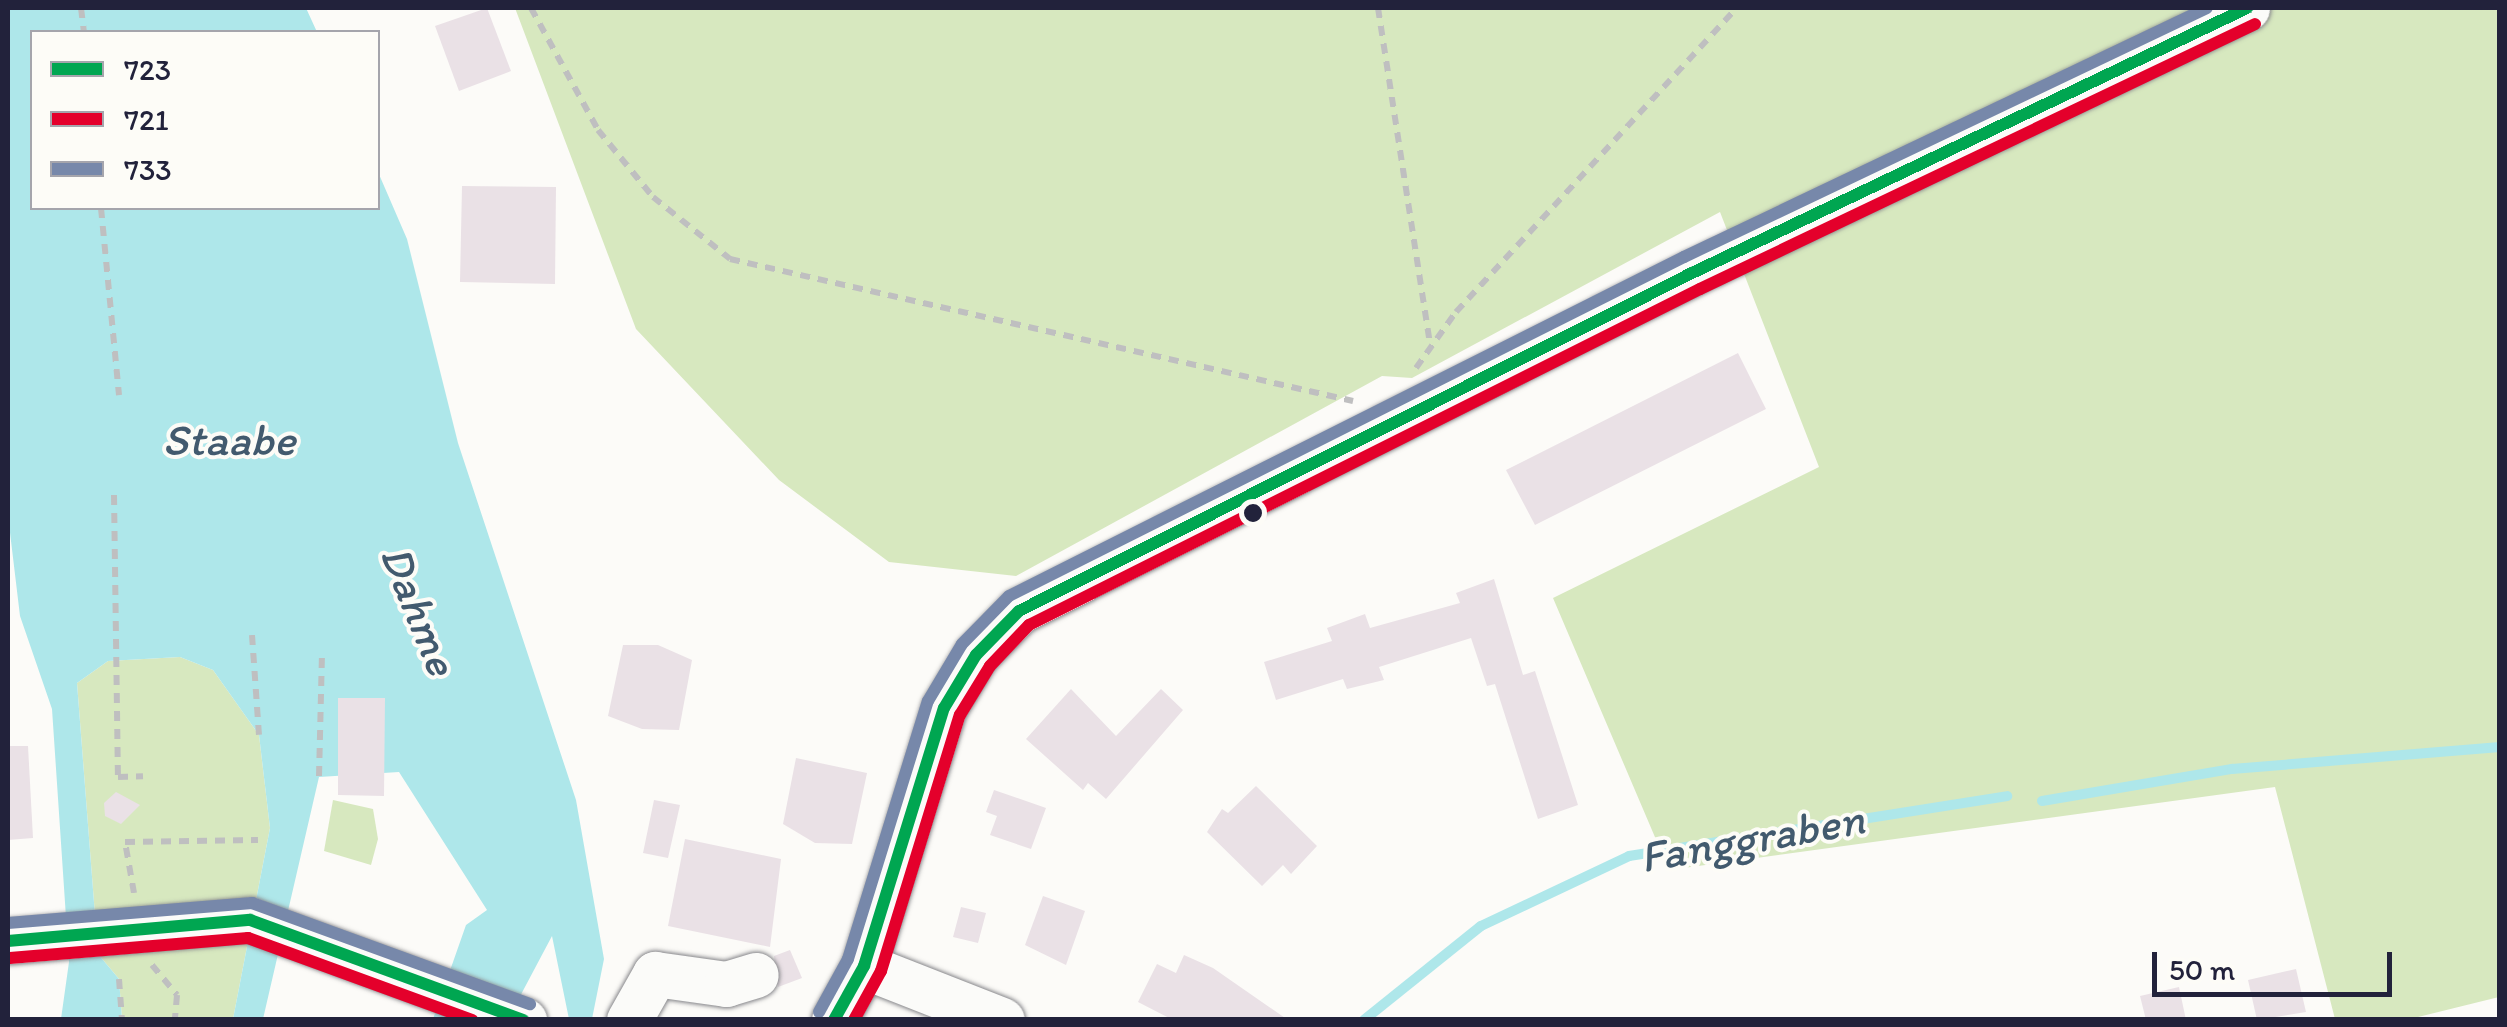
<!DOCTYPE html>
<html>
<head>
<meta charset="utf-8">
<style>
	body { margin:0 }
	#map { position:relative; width:2507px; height:1027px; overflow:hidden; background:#fcfbf8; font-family:Itim,sans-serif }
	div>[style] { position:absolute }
	.green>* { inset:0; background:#d7e8bf }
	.water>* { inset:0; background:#aee7ea }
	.stream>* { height:10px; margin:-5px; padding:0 5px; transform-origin:5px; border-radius:5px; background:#aee7ea }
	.building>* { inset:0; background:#eae1e6 }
	.path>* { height:6px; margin-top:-3px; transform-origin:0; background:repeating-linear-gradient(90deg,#bfbfc0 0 10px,transparent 0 18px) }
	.roads { filter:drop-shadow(0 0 2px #88888c) drop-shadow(0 0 2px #88888c) }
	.minor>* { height:45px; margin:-22.5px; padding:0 22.5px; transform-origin:22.5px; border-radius:22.5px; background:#fbfbf9 }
	.bus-1>* { height:12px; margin:-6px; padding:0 6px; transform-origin:6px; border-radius:6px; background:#00a651 }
	.bus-2>* { height:12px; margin:-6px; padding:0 6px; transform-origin:6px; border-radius:6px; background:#e4002b }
	.bus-3>* { height:12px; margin:-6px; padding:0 6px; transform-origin:6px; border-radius:6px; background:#78a }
	.dots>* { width:28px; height:28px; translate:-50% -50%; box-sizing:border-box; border:5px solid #fdfcf7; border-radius:50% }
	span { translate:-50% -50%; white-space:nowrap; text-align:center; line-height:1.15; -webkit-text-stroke:8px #fdfcf7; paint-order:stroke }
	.water-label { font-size:45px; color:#425a6e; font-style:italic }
	.frame { position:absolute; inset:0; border:10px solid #22223b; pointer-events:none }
	.legend { position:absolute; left:30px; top:30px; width:350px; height:180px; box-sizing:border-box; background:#fdfcf7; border:2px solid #a5a5ac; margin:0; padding:12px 18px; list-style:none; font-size:30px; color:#22223b }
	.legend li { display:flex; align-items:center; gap:20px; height:50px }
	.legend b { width:50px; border:2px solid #a5a5ac }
	.scale { position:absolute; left:2152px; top:952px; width:240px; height:45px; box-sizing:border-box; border:5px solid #22223b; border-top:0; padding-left:12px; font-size:30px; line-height:35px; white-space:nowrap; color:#22223b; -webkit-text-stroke:8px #fdfcf7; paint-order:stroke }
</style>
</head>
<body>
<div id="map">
	<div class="green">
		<div style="clip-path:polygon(515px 8px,2499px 8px,2499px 997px,2410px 1019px,2335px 1019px,2275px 787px,1669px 870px,1553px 598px,1819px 467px,1720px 212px,1412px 378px,1382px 376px,1016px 576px,889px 562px,779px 480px,636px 329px)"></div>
		<div style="clip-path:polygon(180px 657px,213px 670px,259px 735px,270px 828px,233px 1019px,122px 1019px,119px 979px,98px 954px,77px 683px,108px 661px)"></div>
		<div style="clip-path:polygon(333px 800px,373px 809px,378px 839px,371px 865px,324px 851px)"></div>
	</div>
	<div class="water">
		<div style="clip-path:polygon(8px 8px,306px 8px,317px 32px,32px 32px,32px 208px,378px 208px,378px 172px,407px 239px,458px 443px,576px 800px,604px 959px,592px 1019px,569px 1019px,552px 936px,508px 1019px,433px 1019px,466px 925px,487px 910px,399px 772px,319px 777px,263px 1019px,233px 1019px,270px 828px,259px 735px,213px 670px,180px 657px,108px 661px,77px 683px,98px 954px,119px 979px,122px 1019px,61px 1019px,69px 962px,52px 709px,20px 616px,8px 516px)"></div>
	</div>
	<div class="stream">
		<div style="left:2042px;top:801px;width:193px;rotate:-9.6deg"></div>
		<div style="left:2232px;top:769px;width:269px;rotate:-4.7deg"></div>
		<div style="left:1364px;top:1020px;width:150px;rotate:-38.8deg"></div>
		<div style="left:1481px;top:926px;width:164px;rotate:-25.3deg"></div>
		<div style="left:1629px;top:856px;width:383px;rotate:-9deg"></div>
	</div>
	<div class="building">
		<div style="clip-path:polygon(487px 8px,511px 71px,459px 91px,435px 26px)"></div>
		<div style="clip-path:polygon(462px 186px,556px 187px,555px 284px,460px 282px)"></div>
		<div style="clip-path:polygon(1738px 353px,1766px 409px,1535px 525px,1506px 470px)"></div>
		<div style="clip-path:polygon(1494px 579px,1523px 675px,1535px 671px,1578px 805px,1538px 819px,1495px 684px,1487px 686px,1471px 638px,1379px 667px,1384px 680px,1347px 689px,1343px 679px,1276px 700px,1264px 662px,1332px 641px,1327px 628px,1365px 614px,1370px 628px,1460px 603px,1456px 593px)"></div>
		<div style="clip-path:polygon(623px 645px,658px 645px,692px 660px,679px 730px,642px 729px,608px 716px)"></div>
		<div style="clip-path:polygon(1071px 689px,1116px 736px,1161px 689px,1183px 710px,1106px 799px,1088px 783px,1083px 790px,1026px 739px)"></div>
		<div style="clip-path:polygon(338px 698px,385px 698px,384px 796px,338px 795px)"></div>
		<div style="clip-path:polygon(8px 746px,28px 746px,33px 838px,8px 840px)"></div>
		<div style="clip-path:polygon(796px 758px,867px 773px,852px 844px,815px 843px,783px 824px)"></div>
		<div style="clip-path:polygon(1256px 786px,1317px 846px,1291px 874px,1283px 865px,1262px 886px,1207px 832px,1222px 809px,1228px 813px)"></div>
		<div style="clip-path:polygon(994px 790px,1046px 808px,1031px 849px,990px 835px,997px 816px,986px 812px)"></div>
		<div style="clip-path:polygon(116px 792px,140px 805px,121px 824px,105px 816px,104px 803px)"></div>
		<div style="clip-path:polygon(654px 800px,680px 805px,668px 858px,643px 853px)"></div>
		<div style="clip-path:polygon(685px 839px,781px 859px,770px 947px,668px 926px)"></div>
		<div style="clip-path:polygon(1043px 896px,1085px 911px,1066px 965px,1025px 945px)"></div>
		<div style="clip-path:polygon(961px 907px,986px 913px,978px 943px,953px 937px)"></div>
		<div style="clip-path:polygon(790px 950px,802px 978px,778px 987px,774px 956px)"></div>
		<div style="clip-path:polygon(1184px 955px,1213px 968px,1288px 1020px,1173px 1020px,1138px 1002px,1157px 964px,1176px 973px)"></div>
		<div style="clip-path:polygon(2296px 969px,2306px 1012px,2257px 1020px,2248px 980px)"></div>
		<div style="clip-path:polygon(2179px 987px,2186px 1020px,2146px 1020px,2140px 996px)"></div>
	</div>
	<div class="path">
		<div style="left:81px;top:8px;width:24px;rotate:83deg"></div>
		<div style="left:531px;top:8px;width:139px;rotate:61.2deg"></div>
		<div style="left:598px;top:130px;width:87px;rotate:50.6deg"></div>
		<div style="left:653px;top:197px;width:99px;rotate:38.8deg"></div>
		<div style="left:730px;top:259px;width:639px;rotate:12.84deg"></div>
		<div style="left:1378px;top:8px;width:338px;rotate:81.2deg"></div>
		<div style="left:101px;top:208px;width:188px;rotate:84.5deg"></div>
		<div style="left:1416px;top:368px;width:69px;rotate:-54.5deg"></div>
		<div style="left:1456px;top:312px;width:414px;rotate:-47.3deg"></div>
		<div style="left:114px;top:495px;width:282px;rotate:89.2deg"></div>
		<div style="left:118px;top:777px;width:25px;rotate:-2deg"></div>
		<div style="left:252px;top:635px;width:100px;rotate:86deg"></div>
		<div style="left:319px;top:776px;width:120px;rotate:-88.6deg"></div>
		<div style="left:134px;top:893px;width:52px;rotate:-100deg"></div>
		<div style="left:125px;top:842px;width:133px;rotate:-0.9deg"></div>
		<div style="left:152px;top:965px;width:39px;rotate:50deg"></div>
		<div style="left:177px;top:995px;width:25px;rotate:95deg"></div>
		<div style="left:119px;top:979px;width:41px;rotate:85.8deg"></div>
	</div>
	<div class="roads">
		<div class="minor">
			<div style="left:8px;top:941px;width:243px;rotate:-5deg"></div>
			<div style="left:250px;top:920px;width:292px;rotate:20.1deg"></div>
			<div style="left:864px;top:966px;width:148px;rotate:21.4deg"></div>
			<div style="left:629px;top:1020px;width:53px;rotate:-60.5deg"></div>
			<div style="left:655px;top:974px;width:72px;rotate:8deg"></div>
			<div style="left:726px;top:984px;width:31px;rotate:-17deg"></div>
			<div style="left:834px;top:1020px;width:62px;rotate:-60.9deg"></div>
			<div style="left:864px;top:966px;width:270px;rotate:-72.8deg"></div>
			<div style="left:944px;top:708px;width:62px;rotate:-58.9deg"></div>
			<div style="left:976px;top:655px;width:62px;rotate:-45.7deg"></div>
			<div style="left:1019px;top:611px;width:753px;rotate:-26.67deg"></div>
			<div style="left:1692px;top:273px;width:615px;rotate:-25.52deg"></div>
		</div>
	</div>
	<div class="bus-1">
		<div style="left:8px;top:941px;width:243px;rotate:-5deg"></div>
		<div style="left:250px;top:920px;width:291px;rotate:20.1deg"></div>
		<div style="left:834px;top:1020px;width:62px;rotate:-60.9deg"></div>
		<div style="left:864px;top:966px;width:270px;rotate:-72.8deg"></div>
		<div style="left:944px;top:708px;width:62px;rotate:-58.9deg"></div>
		<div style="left:976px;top:655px;width:62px;rotate:-45.7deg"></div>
		<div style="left:1019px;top:611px;width:753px;rotate:-26.67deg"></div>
		<div style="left:1692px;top:273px;width:615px;rotate:-25.52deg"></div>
	</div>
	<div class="bus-2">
		<div style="left:10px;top:958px;width:239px;rotate:-4.8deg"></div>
		<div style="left:248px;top:938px;width:239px;rotate:20.1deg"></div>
		<div style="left:854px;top:1020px;width:56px;rotate:-61.1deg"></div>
		<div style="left:881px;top:971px;width:268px;rotate:-72.9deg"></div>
		<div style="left:960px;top:715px;width:57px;rotate:-58.5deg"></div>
		<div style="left:990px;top:666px;width:57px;rotate:-46.4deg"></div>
		<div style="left:1029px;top:625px;width:750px;rotate:-26.6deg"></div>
		<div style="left:1700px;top:289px;width:615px;rotate:-25.52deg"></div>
	</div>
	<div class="bus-3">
		<div style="left:8px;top:923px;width:245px;rotate:-4.7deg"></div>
		<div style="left:252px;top:903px;width:296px;rotate:20deg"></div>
		<div style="left:819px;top:1012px;width:60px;rotate:-61.3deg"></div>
		<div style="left:848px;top:959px;width:270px;rotate:-72.8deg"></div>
		<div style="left:928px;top:701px;width:66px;rotate:-59.2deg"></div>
		<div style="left:962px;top:644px;width:67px;rotate:-45.6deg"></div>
		<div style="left:1009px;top:596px;width:755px;rotate:-26.67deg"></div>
		<div style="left:1684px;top:257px;width:579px;rotate:-25.46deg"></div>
	</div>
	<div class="dots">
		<div style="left:1253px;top:513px;background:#22223b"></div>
	</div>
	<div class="water-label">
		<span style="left:229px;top:440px">Staabe</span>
		<span style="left:419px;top:610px;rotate:68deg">Dahme</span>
		<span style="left:1752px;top:838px;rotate:-10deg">Fanggraben</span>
	</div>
	<div class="frame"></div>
	<ul class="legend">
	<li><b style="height:12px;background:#00a651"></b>723</li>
	<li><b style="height:12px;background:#e4002b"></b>721</li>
	<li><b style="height:12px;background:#78a"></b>733</li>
	</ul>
	<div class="scale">50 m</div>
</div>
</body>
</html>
